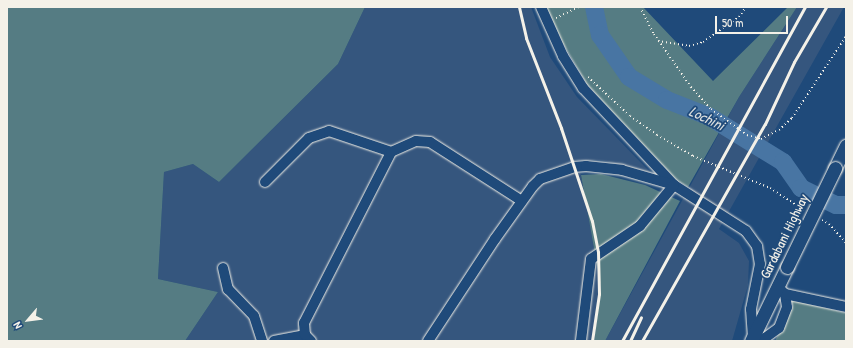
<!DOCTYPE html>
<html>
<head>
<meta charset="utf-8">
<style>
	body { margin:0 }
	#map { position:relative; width:853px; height:348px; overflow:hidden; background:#1f4a7a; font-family:"Patrick Hand",sans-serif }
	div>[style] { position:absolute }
	.built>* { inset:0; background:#35567e }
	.green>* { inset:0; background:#557c83 }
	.river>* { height:18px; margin:-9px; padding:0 9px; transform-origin:9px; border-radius:9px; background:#4875a3 }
	.path>* { height:2px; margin-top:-1px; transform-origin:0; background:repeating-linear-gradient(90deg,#f4f1e8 0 1px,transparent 0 4px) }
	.roads { filter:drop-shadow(0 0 1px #f4f1e8) drop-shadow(0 0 1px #f4f1e8) }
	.minor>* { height:10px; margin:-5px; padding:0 5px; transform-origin:5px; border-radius:5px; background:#1f4a7a }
	.major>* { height:13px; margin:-6.5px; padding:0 6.5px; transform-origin:6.5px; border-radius:6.5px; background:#1f4a7a }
	.rail>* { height:3px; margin:-1.5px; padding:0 1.5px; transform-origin:1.5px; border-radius:1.5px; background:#f4f1e8 }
	.bridges { filter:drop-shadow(0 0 1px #f4f1e8) drop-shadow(0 0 1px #f4f1e8) }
	.major-bridge>* { height:13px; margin:-6.5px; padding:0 6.5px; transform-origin:6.5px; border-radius:6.5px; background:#1f4a7a }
	span { translate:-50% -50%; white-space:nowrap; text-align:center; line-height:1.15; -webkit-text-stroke:3.5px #1f4a7a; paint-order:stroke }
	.street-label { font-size:14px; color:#f4f1e8 }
	.water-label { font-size:15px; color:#dadede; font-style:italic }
	.frame { position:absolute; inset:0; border:8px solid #f4f1e8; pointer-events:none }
	.north { position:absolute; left:8px; top:300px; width:40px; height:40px; -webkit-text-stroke:3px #1f4a7a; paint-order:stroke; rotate:242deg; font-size:11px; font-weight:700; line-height:16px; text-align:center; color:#f4f1e8 }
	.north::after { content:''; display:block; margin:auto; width:14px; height:18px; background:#f4f1e8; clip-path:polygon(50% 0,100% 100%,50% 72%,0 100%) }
	.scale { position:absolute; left:715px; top:16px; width:73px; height:18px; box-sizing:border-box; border:2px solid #f4f1e8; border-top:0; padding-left:5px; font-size:12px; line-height:14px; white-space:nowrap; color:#f4f1e8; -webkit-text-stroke:3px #1f4a7a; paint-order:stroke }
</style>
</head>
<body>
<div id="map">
	<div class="built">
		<div style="clip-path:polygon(365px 7px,531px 7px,550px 57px,577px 97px,651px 173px,601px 160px,575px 160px,581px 175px,601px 288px,594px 341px,185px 341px,218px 292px,158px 279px,164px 172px,193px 164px,219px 182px,338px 64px)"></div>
		<div style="clip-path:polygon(797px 7px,844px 7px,719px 229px,739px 243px,749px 261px,748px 285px,732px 341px,605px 341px,739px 97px)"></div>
	</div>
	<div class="green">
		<div style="clip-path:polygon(7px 7px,365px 7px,338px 64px,219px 182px,193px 164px,164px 172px,158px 279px,218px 292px,185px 341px,7px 341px)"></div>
		<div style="clip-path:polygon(546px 7px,643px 7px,713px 81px,788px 7px,797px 7px,739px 97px,688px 187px,674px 178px,588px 86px,558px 35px)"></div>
		<div style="clip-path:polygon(601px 174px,645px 185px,680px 201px,605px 341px,594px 341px,601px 288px,581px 175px)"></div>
		<div style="clip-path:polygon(791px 300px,846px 313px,846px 341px,775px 341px,793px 306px)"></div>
	</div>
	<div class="river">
		<div style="left:594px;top:7px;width:29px;rotate:78deg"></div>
		<div style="left:600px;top:35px;width:51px;rotate:55.4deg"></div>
		<div style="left:629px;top:77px;width:44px;rotate:31.2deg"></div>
		<div style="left:667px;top:100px;width:46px;rotate:21.6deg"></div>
		<div style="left:710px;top:117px;width:86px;rotate:31.7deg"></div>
		<div style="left:783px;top:162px;width:32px;rotate:55deg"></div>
		<div style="left:801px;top:188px;width:39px;rotate:26deg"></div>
		<div style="left:836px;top:205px;width:10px"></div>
	</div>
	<div class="path">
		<div style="left:595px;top:7px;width:9px"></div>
		<div style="left:640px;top:7px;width:30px;rotate:63deg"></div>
		<div style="left:654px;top:34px;width:65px;rotate:55.1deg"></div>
		<div style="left:691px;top:87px;width:30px;rotate:48deg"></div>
		<div style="left:711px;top:109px;width:44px;rotate:35.8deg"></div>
		<div style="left:747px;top:135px;width:15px;rotate:16deg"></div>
		<div style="left:761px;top:139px;width:20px;rotate:-27deg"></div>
		<div style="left:779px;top:130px;width:18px;rotate:-43deg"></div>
		<div style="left:792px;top:118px;width:98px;rotate:-56.6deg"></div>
		<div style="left:556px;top:18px;width:25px;rotate:-26deg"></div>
		<div style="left:658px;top:41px;width:31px;rotate:9deg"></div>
		<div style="left:689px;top:46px;width:15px;rotate:-16deg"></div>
		<div style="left:703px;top:42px;width:44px;rotate:-34.8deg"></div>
		<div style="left:739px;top:17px;width:12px;rotate:-55deg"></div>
		<div style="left:588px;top:77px;width:57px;rotate:42.9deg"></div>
		<div style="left:630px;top:116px;width:33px;rotate:35deg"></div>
		<div style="left:657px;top:135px;width:42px;rotate:30.3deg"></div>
		<div style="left:693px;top:156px;width:83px;rotate:22.6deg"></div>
		<div style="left:770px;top:188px;width:40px;rotate:32.9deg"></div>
		<div style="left:822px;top:220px;width:8px;rotate:30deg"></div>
		<div style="left:829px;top:224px;width:25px;rotate:48deg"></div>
	</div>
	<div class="roads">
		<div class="minor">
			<div style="left:541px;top:7px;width:54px;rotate:65.8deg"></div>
			<div style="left:563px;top:56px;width:38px;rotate:58deg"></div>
			<div style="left:583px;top:88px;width:133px;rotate:46.8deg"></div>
			<div style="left:674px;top:185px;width:85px;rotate:32.6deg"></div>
			<div style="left:746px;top:231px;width:19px;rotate:54deg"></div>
			<div style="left:757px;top:246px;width:18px;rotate:81deg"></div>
			<div style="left:760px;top:264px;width:46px;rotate:101.3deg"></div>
			<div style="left:751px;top:309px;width:27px;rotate:86deg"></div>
			<div style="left:753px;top:336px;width:8px;rotate:30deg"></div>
			<div style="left:760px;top:340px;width:5px;rotate:-22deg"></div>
			<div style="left:765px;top:338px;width:17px;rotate:-36deg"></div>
			<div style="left:779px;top:328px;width:22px;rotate:-69deg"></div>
			<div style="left:787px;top:307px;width:13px;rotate:-99deg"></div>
			<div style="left:265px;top:182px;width:62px;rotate:-45deg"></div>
			<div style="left:309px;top:138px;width:21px;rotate:-19deg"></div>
			<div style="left:329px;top:131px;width:65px;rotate:18.7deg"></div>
			<div style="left:223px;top:268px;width:22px;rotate:77deg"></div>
			<div style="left:228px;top:289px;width:37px;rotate:46deg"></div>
			<div style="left:254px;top:316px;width:26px;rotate:72deg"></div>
			<div style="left:781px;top:290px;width:6px;rotate:45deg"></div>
			<div style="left:785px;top:294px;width:62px;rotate:12deg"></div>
			<div style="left:274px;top:341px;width:32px;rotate:-11deg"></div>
			<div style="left:311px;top:341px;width:8px;rotate:-135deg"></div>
			<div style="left:305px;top:335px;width:12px;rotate:-95deg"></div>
			<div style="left:304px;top:323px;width:192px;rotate:-63deg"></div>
			<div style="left:391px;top:152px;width:27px;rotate:-24deg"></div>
			<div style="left:416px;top:141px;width:14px;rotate:4deg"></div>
			<div style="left:430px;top:142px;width:109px;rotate:32.7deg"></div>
			<div style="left:428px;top:341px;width:122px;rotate:-56.7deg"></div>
			<div style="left:495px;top:239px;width:65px;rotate:-54.4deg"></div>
			<div style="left:533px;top:186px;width:10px;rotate:-45deg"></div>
			<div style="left:540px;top:179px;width:36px;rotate:-19deg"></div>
			<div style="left:574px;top:167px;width:12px;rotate:-5deg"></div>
			<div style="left:586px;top:166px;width:36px;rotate:6deg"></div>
			<div style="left:622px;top:170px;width:54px;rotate:16.1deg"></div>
			<div style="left:674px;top:185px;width:53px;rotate:129.7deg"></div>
			<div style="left:640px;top:226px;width:59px;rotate:146deg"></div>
			<div style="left:591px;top:259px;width:83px;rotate:97deg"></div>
		</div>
		<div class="major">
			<div style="left:835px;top:168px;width:25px;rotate:-64deg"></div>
			<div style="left:751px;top:341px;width:82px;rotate:-64.1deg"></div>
		</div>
	</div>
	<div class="rail">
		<div style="left:519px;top:7px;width:32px;rotate:77deg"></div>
		<div style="left:526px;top:38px;width:97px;rotate:68.7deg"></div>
		<div style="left:561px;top:128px;width:98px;rotate:71.6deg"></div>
		<div style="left:592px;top:221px;width:32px;rotate:79deg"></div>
		<div style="left:598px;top:252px;width:42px;rotate:88.6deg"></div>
		<div style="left:599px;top:294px;width:48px;rotate:98.5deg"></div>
		<div style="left:622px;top:341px;width:381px;rotate:-61.3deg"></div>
		<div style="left:630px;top:341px;width:26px;rotate:-65deg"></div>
		<div style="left:642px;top:341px;width:249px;rotate:-60.5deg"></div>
		<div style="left:765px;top:124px;width:68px;rotate:-64.9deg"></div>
		<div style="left:794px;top:62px;width:64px;rotate:-59.8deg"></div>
	</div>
	<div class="bridges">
		<div class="major-bridge">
			<div style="left:787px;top:267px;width:110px;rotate:-64.1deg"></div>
		</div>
	</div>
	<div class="street-label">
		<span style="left:784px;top:236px;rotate:-64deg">Gardabani Highway</span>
	</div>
	<div class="water-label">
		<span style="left:707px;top:118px;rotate:26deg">Lochini</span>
	</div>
	<div class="frame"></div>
	<div class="north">N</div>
	<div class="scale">50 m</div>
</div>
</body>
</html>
